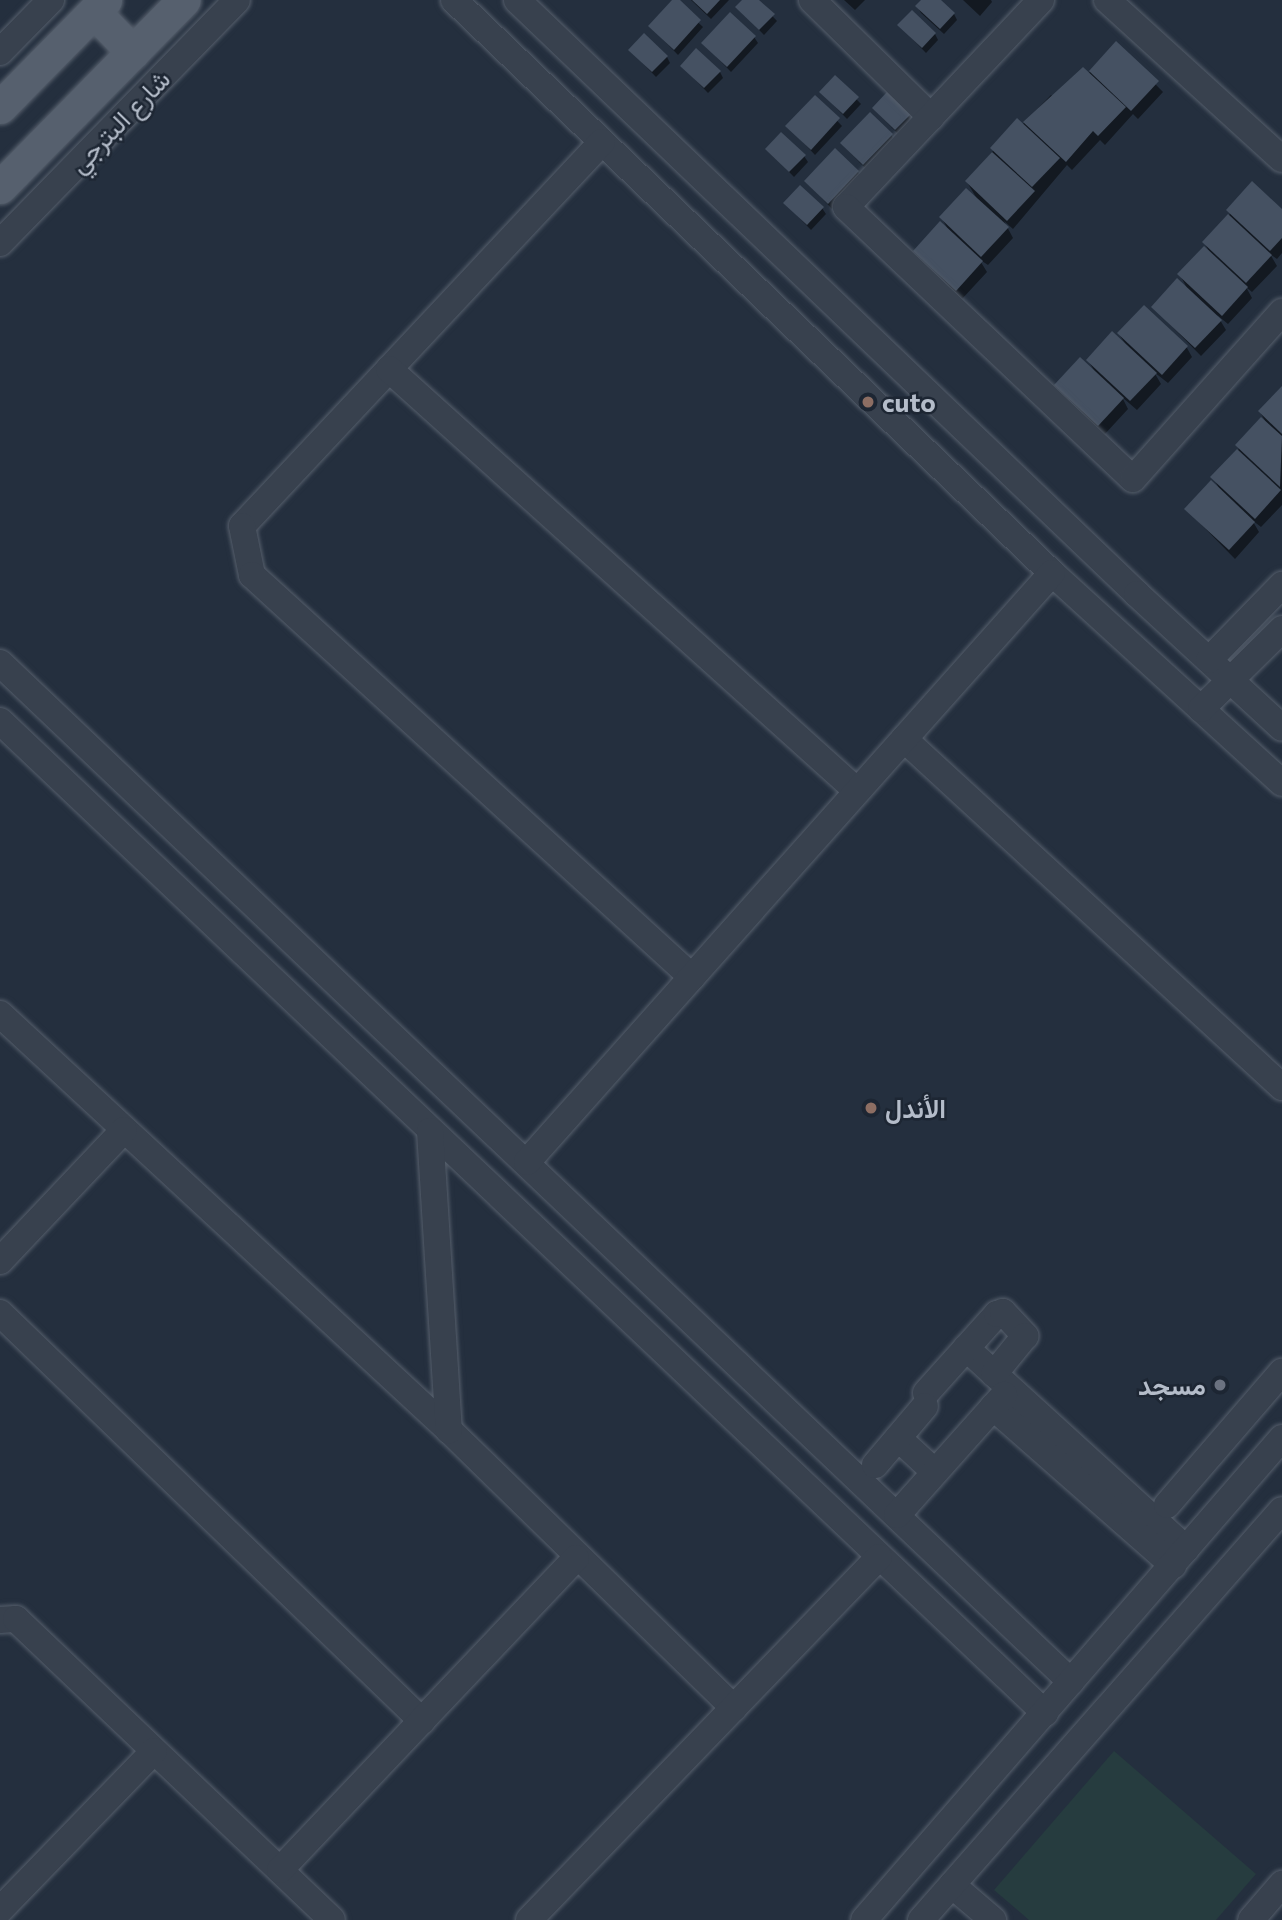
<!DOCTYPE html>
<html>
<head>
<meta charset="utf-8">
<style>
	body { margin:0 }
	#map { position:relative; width:1282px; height:1920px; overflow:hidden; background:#242f3e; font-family:Commissioner,Vazirmatn,sans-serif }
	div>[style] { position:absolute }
	.green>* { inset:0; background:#263c3f }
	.shadow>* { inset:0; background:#0007 }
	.building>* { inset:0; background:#455162 }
	.roads { filter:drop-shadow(0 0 2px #565f6c) drop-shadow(0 0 2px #565f6c) }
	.minor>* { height:26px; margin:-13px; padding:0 13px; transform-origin:13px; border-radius:13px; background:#38414e }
	.major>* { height:33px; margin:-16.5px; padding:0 16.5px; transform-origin:16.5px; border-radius:16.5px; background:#56606e }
	.dots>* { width:19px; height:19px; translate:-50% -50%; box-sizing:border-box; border:4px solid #1d2633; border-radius:50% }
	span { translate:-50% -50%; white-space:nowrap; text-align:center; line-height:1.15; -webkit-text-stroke:5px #1d2633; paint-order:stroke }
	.street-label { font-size:26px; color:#b4bcc9 }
	.poi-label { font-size:26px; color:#b4bcc9; font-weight:700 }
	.left { translate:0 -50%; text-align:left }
	.right { translate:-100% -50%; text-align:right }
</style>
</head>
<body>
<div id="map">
	<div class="green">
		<div style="clip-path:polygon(1114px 1751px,1256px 1874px,1216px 1920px,1029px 1920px,994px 1890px)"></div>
	</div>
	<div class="shadow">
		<div style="clip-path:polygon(674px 0,703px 27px,678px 55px,650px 26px)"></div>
		<div style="clip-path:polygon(691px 0,729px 0,711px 19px)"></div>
		<div style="clip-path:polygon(744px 0,757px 0,777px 21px,764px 35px,737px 7px)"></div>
		<div style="clip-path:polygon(844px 0,865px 0,855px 10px)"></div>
		<div style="clip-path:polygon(923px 0,939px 0,954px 14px,957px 20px,944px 34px,921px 13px,917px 6px)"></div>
		<div style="clip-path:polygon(963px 0,991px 0,992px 2px,980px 16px)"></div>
		<div style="clip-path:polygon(899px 25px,935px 34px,938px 40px,926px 53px)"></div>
		<div style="clip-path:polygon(754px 37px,758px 43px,731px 72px,703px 43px)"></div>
		<div style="clip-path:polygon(1116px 44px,1163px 92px,1138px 119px,1133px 114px,1105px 145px,1100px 140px,1072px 170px,1067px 165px,1013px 229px,1004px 221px,1013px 238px,988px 265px,979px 259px,987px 272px,962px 299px,915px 251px,949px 231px,941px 217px,977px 199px,967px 182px,1018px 121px,1022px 125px,1051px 95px,1056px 99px,1088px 74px)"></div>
		<div style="clip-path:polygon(630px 50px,667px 57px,670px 63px,656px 77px)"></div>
		<div style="clip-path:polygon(682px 66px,720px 72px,723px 78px,708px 93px)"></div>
		<div style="clip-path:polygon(835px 77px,861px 104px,847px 119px,821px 92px)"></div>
		<div style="clip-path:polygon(815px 97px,842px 126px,815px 155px,788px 126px)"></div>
		<div style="clip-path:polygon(874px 109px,910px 115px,913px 121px,899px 135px)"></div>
		<div style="clip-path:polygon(891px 135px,895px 141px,867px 170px,842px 144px)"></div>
		<div style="clip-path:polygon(767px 149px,804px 156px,808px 162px,794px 177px)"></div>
		<div style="clip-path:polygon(858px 172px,861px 178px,832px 209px,806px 181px)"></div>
		<div style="clip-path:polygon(785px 203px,822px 208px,826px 214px,811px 230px)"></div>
		<div style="clip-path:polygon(1282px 211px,1282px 253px,1277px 259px,1270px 254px,1277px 266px,1252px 292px,1246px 287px,1252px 298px,1228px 324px,1217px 315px,1226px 330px,1201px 356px,1153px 307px,1188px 290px,1180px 275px,1210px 253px,1204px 242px,1230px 214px)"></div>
		<div style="clip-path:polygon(1119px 334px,1187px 348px,1192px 357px,1168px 383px,1154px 372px,1161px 384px,1137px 410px,1122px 397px,1128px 409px,1104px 435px,1056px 385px,1095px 372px,1088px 360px,1126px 345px)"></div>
		<div style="clip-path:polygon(1282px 389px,1282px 505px,1261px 527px,1252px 520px,1259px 532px,1235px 559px,1186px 509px,1220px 490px,1213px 477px,1239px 449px,1237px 446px,1267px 424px,1260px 412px)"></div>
	</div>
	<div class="building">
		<div style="clip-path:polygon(672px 0,680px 0,701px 20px,674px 50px,648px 26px)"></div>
		<div style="clip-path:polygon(692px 0,720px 0,707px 14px)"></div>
		<div style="clip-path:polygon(742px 0,759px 0,775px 14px,759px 30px,735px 7px)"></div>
		<div style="clip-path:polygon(921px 0,941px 0,955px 13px,940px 29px,915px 6px)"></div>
		<div style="clip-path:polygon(912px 10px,936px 33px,922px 48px,897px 25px)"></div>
		<div style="clip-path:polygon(730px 12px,756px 36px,727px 67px,701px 43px)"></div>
		<div style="clip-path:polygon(644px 33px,668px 56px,652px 72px,628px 50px)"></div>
		<div style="clip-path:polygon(1116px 41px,1159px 81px,1131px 111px,1089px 71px)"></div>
		<div style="clip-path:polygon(696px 48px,721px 71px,704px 88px,680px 66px)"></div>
		<div style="clip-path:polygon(1083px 67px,1126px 107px,1098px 136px,1093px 131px,1066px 162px,1023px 122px)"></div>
		<div style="clip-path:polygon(835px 75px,859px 97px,843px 114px,819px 92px)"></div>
		<div style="clip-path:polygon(887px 92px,911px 114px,895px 130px,872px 108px)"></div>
		<div style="clip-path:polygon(815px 95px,840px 118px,811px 150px,785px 126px)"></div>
		<div style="clip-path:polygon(870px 112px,893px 134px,863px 165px,840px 143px)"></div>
		<div style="clip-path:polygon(1017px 118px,1060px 158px,1032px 187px,990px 148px)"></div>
		<div style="clip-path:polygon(781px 132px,806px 155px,789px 172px,765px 149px)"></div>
		<div style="clip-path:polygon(835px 148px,859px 171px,828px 204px,804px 181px)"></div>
		<div style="clip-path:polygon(992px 152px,1035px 191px,1007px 221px,965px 181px)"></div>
		<div style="clip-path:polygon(1252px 181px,1282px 209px,1282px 238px,1270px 251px,1226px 210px)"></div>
		<div style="clip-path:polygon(800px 185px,824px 207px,807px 225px,783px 203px)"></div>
		<div style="clip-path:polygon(966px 188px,1009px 227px,981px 257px,939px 217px)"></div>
		<div style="clip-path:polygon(1228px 214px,1272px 255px,1246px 283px,1202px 242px)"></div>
		<div style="clip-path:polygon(940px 221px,983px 261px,956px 291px,913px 251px)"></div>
		<div style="clip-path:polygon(1204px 246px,1248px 287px,1222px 316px,1177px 274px)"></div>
		<div style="clip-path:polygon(1177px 278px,1222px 320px,1195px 348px,1151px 307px)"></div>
		<div style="clip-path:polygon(1144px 305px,1188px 346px,1162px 375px,1117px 333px)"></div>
		<div style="clip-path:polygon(1112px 331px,1157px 373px,1130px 401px,1086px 360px)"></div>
		<div style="clip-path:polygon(1080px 357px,1124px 398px,1098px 426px,1054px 385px)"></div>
		<div style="clip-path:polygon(1282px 386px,1282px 434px,1258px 411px)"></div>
		<div style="clip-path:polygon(1261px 417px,1282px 436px,1280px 487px,1235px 445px)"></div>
		<div style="clip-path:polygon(1237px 449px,1281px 490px,1255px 519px,1210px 477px)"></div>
		<div style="clip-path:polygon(1211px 480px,1255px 522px,1229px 550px,1184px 509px)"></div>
	</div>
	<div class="roads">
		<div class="minor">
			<div style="left:454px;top:0;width:828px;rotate:43.78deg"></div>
			<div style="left:1052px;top:573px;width:311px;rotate:42.4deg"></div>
			<div style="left:517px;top:0;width:859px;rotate:43.77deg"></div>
			<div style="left:1137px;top:594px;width:197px;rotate:42.7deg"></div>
			<div style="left:812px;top:0;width:167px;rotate:44.5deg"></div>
			<div style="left:1041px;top:0;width:284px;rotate:133.3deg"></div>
			<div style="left:846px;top:207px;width:395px;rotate:43.5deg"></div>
			<div style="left:1133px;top:479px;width:224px;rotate:-48.3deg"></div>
			<div style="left:1107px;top:0;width:236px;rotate:42.3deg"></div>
			<div style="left:0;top:52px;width:73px;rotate:-45.6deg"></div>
			<div style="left:602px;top:142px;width:526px;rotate:133.15deg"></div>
			<div style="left:242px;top:526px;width:50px;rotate:78.5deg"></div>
			<div style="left:252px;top:575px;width:596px;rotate:42.42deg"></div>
			<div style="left:0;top:243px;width:339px;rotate:-45.7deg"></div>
			<div style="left:389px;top:369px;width:630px;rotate:42.04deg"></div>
			<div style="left:1209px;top:660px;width:105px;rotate:-45.8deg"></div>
			<div style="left:0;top:663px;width:1478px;rotate:43.57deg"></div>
			<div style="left:1201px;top:709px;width:114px;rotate:-44.6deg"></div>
			<div style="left:0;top:721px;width:1441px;rotate:43.51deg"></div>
			<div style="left:904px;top:739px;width:514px;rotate:42.63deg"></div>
			<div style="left:0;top:1014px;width:612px;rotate:42.82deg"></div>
			<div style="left:449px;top:1430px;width:398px;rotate:44.3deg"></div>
			<div style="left:430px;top:1131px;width:300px;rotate:86.4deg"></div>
			<div style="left:527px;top:1162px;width:789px;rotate:-48.29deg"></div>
			<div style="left:0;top:1261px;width:180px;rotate:-46.6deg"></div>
			<div style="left:0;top:1313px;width:587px;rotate:44.03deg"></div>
			<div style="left:966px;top:1348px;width:298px;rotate:42.4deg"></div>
			<div style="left:926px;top:1393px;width:106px;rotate:-48.1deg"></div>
			<div style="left:997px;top:1314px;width:6px;rotate:-18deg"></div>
			<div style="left:1003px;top:1312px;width:33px;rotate:47deg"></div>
			<div style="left:1025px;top:1336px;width:49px;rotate:129.2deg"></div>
			<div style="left:993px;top:1407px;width:240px;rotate:41.3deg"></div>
			<div style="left:898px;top:1438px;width:50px;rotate:42.6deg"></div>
			<div style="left:875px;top:1465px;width:77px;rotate:-49.7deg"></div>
			<div style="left:1167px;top:1505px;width:176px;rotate:-49.2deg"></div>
			<div style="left:897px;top:1515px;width:161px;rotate:-48.3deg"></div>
			<div style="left:0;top:1620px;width:16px;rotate:-4deg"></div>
			<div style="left:16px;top:1619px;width:436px;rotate:43.6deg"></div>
			<div style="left:280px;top:1870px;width:430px;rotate:-46.5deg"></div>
			<div style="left:952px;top:1885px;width:54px;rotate:40.5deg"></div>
			<div style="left:0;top:1910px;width:221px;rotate:-45.9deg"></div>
			<div style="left:529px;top:1920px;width:504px;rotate:-46.04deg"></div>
			<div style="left:864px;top:1920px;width:638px;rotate:-49.07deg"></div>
			<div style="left:921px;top:1920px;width:546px;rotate:-48.64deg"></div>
			<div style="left:1251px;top:1920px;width:48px;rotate:-49.3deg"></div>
		</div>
		<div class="major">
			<div style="left:94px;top:12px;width:56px;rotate:45.7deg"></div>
			<div style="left:0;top:107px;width:150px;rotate:-45.5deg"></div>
			<div style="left:0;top:187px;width:262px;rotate:-45.5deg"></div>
		</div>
	</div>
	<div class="dots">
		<div style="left:868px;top:402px;background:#8d6e63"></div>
		<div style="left:871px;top:1108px;background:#8d6e63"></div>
		<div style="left:1220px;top:1385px;background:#6b7280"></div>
	</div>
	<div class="street-label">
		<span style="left:119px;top:121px;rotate:-46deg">شارع البترجي</span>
	</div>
	<div class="poi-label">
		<span class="left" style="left:882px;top:402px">cuto</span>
		<span class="left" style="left:885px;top:1108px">الأندل</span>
		<span class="right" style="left:1206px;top:1385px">مسجد</span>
	</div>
</div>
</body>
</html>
